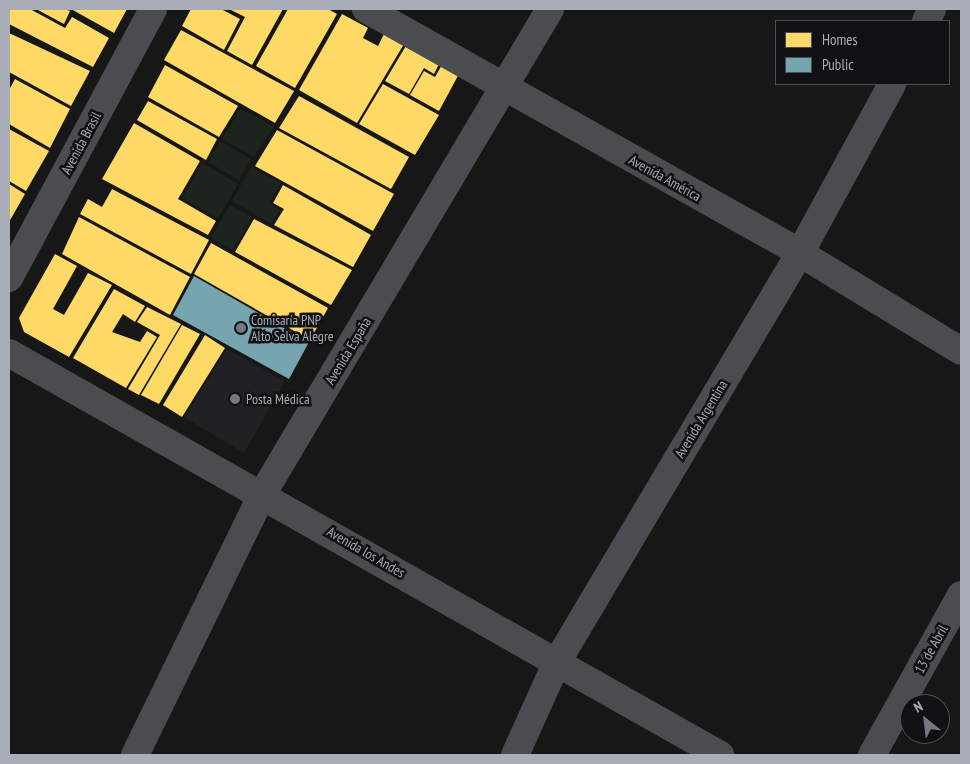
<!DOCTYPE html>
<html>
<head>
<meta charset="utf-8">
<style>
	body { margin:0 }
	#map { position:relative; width:970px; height:764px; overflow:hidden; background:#171717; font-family:"PT Sans Narrow",sans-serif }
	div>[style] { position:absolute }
	.built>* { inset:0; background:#212123 }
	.green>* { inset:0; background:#1d241e }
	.homes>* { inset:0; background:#ffd966 }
	.public>* { inset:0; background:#76a5af }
	.minor>* { height:28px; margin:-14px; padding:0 14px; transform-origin:14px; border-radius:14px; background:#4b4c50 }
	.dots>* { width:14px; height:14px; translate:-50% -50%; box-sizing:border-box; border:2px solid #111113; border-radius:50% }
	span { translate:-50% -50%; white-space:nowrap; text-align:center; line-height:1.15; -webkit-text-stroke:5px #111113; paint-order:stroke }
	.street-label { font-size:14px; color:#a8adb8 }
	.poi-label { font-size:14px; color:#a8adb8 }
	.left { translate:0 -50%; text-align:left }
	.frame { position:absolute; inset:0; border:10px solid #a8adb8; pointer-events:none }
	.legend { position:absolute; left:775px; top:20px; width:175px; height:65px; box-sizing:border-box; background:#111113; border:1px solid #4d4f55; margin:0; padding:6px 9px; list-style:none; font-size:15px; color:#a8adb8 }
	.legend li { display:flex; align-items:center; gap:10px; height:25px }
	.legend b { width:25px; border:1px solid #4d4f55 }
	.north { position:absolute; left:900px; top:694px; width:50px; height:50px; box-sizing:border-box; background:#111113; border:1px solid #4d4f55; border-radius:50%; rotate:331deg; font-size:14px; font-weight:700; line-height:20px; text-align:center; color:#a8adb8 }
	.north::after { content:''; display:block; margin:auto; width:18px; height:22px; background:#757880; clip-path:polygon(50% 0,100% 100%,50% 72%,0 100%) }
</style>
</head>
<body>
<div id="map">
	<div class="built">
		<div style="clip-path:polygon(227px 349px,285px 381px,244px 453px,184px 417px)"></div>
	</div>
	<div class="green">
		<div style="clip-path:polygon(240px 109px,274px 126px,254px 157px,222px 139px)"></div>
		<div style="clip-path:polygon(220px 141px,251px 159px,239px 180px,208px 162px)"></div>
		<div style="clip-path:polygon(202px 163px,238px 184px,218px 218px,182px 198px)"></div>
		<div style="clip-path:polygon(251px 167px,281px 183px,269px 203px,280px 210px,272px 224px,232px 201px)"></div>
		<div style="clip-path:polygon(230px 205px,252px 217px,233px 250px,211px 238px)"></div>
	</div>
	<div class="homes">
		<div style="clip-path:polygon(9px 9px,30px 9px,65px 28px,72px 17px,109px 38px,93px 67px,9px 24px)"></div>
		<div style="clip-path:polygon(36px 9px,65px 9px,70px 11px,64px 24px)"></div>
		<div style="clip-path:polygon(71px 9px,127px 9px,114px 33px)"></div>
		<div style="clip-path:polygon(191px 9px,221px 9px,240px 19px,224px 50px,182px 26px)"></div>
		<div style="clip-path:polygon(229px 9px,283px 9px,252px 65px,227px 51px,245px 17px)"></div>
		<div style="clip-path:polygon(288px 9px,328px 9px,337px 14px,295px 88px,256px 66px)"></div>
		<div style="clip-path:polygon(342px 14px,368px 28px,363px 38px,378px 46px,384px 34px,404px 44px,357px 123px,299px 90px)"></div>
		<div style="clip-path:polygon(181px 30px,294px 91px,275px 123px,164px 60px)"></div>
		<div style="clip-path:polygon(9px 33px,90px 71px,71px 106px,9px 72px)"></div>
		<div style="clip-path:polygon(407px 44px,440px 62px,434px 74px,424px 68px,409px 94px,385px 81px)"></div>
		<div style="clip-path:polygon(443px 63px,460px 72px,439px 111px,410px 95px,424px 71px,435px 77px)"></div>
		<div style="clip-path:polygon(165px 65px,238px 106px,219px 137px,148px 97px)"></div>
		<div style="clip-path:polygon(15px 79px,70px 109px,50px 148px,9px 124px,9px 90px)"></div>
		<div style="clip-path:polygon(383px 84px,439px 115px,415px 155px,359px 124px)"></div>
		<div style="clip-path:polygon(299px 96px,409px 157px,391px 189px,279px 128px)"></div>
		<div style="clip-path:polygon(148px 101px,217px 139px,206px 160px,137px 120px)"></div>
		<div style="clip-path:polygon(134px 123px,200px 161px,178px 199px,216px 221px,208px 235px,102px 179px)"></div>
		<div style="clip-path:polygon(9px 129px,49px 151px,26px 191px,9px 181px)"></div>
		<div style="clip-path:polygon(277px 130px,394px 194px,373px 231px,255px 166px)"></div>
		<div style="clip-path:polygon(9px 184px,25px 194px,9px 222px)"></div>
		<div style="clip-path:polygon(283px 185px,371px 235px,353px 267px,274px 225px,284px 209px,273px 203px)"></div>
		<div style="clip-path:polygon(112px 189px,209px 240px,191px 274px,80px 214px,88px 199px,102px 207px)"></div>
		<div style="clip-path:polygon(79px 217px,190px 277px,170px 315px,62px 254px)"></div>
		<div style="clip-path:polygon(254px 219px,352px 270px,331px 305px,235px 252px)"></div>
		<div style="clip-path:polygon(211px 243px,328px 308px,310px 340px,194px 274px)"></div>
		<div style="clip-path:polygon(55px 254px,77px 266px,53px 309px,64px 315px,88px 273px,112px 285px,69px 357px,24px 332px,19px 318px)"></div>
		<div style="clip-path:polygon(114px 289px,145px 306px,135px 322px,123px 314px,112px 332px,140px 342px,147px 331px,157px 337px,126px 388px,73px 358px)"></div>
		<div style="clip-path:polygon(147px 307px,181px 324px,139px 395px,128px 389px,160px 335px,137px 322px)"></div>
		<div style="clip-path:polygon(182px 325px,200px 334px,159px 404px,141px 395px)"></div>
		<div style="clip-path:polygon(205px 335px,225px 348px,182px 417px,163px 405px)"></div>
	</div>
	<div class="public">
		<div style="clip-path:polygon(194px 276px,309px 342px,289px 379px,173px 315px)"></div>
	</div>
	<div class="minor">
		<div style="left:366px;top:9px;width:498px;rotate:29.3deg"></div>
		<div style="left:800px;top:253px;width:188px;rotate:31.3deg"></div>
		<div style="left:926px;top:21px;width:13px;rotate:-63deg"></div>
		<div style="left:9px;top:278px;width:305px;rotate:-61.8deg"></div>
		<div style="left:9px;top:353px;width:817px;rotate:29.48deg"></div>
		<div style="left:135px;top:755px;width:292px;rotate:-64deg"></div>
		<div style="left:263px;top:493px;width:563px;rotate:-59.33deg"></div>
		<div style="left:515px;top:755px;width:102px;rotate:-65.7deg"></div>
		<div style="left:557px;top:662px;width:476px;rotate:-59.3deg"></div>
		<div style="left:800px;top:253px;width:192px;rotate:-61.4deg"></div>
		<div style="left:872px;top:755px;width:183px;rotate:-60.9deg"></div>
	</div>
	<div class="dots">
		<div style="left:241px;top:328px;background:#757880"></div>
		<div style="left:235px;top:399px;background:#757880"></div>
	</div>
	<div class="street-label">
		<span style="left:81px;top:143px;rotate:-62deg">Avenida Brasil</span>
		<span style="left:665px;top:178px;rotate:29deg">Avenida América</span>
		<span style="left:348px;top:351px;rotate:-59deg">Avenida España</span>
		<span style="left:701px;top:419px;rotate:-59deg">Avenida Argentina</span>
		<span style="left:366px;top:552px;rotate:30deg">Avenida los Andes</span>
		<span style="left:931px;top:649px;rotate:-61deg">13 de Abril</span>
	</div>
	<div class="poi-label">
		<span class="left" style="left:251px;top:328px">Comisaría PNP<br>Alto Selva Alegre</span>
		<span class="left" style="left:246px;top:399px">Posta Médica</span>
	</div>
	<div class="frame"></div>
	<ul class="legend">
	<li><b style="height:14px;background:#ffd966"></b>Homes</li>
	<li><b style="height:14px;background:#76a5af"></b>Public</li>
	</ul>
	<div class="north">N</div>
</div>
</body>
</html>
